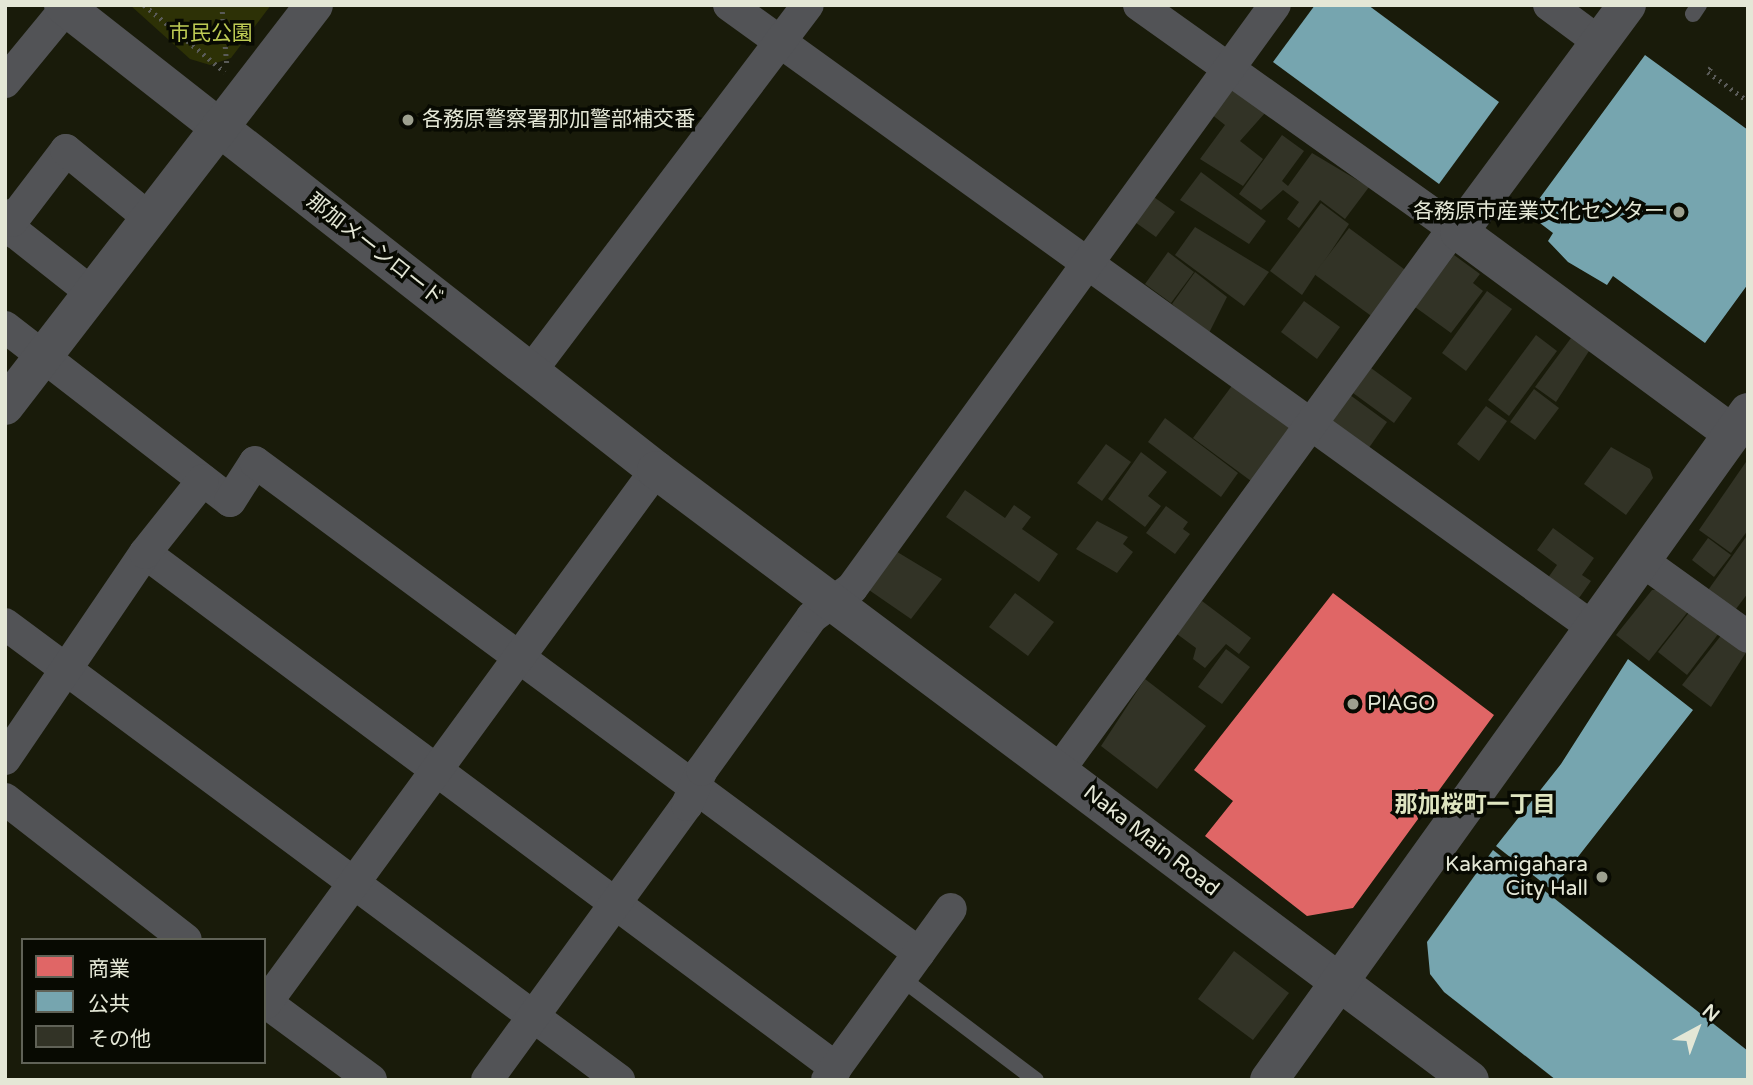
<!DOCTYPE html>
<html>
<head>
<meta charset="utf-8">
<style>
	body { margin:0 }
	#map { position:relative; width:1753px; height:1085px; overflow:hidden; background:#191b0a; font-family:"Varela Round","Noto Sans JP",sans-serif }
	div>[style] { position:absolute }
	.green>* { inset:0; background:#2d3106 }
	.shops>* { inset:0; background:#e06666 }
	.public>* { inset:0; background:#76a5af }
	.building>* { inset:0; background:#323326 }
	.path>* { height:4.5px; margin-top:-2.25px; transform-origin:0; background:repeating-linear-gradient(90deg,#5a5b58 0 2px,transparent 0 7px) }
	.service>* { height:16px; margin:-8px; padding:0 8px; transform-origin:8px; border-radius:8px; background:#525356 }
	.minor>* { height:32px; margin:-16px; padding:0 16px; transform-origin:16px; border-radius:16px; background:#525356 }
	.tertiary>* { height:38px; margin:-19px; padding:0 19px; transform-origin:19px; border-radius:19px; background:#525356 }
	.dots>* { width:19px; height:19px; translate:-50% -50%; box-sizing:border-box; border:4px solid #080a02; border-radius:50% }
	span { translate:-50% -50%; white-space:nowrap; text-align:center; line-height:1.15; -webkit-text-stroke:7px #080a02; paint-order:stroke }
	.park-label { font-size:21px; color:#becb54 }
	.poi-label { font-size:21px; color:#e4e7d6 }
	.left { translate:0 -50%; text-align:left }
	.right { translate:-100% -50%; text-align:right }
	.street-label { font-size:21px; color:#e4e7d6 }
	.neighbourhood-label { font-size:23px; color:#dee4c0; font-weight:700 }
	.frame { position:absolute; inset:0; border:7px solid #e4e7d6; pointer-events:none }
	.legend { position:absolute; left:21px; top:938px; width:245px; height:126px; box-sizing:border-box; background:#080a02; border:2px solid #606257; margin:0; padding:9px 12px; list-style:none; font-size:21px; color:#e4e7d6 }
	.legend li { display:flex; align-items:center; gap:14px; height:35px }
	.legend b { width:35px; border:2px solid #606257 }
	.north { position:absolute; left:1662px; top:994px; width:70px; height:70px; -webkit-text-stroke:5px #080a02; paint-order:stroke; rotate:41deg; font-size:19px; font-weight:700; line-height:28px; text-align:center; color:#e4e7d6 }
	.north::after { content:''; display:block; margin:auto; width:24px; height:32px; background:#e4e7d6; clip-path:polygon(50% 0,100% 100%,50% 72%,0 100%) }
</style>
</head>
<body>
<div id="map">
	<div class="green">
		<div style="clip-path:polygon(130px 5px,271px 5px,231px 58px,210px 65px,190px 59px)"></div>
	</div>
	<div class="shops">
		<div style="clip-path:polygon(1333px 593px,1494px 715px,1353px 908px,1307px 916px,1205px 836px,1233px 801px,1194px 770px)"></div>
	</div>
	<div class="public">
		<div style="clip-path:polygon(1315px 5px,1368px 5px,1499px 102px,1439px 184px,1273px 62px)"></div>
		<div style="clip-path:polygon(1645px 55px,1748px 130px,1748px 284px,1705px 343px,1613px 276px,1607px 285px,1568px 262px,1548px 241px,1553px 233px,1528px 214px)"></div>
		<div style="clip-path:polygon(1628px 659px,1693px 710px,1552px 890px,1496px 846px,1561px 764px)"></div>
		<div style="clip-path:polygon(1493px 850px,1748px 1051px,1748px 1080px,1556px 1080px,1444px 992px,1430px 974px,1427px 942px)"></div>
	</div>
	<div class="building">
		<div style="clip-path:polygon(1231px 87px,1265px 113px,1240px 141px,1263px 159px,1243px 186px,1200px 159px,1225px 125px,1211px 114px)"></div>
		<div style="clip-path:polygon(1282px 135px,1304px 151px,1282px 181px,1288px 186px,1312px 153px,1369px 187px,1345px 219px,1320px 200px,1299px 228px,1287px 219px,1299px 202px,1283px 190px,1261px 210px,1239px 194px)"></div>
		<div style="clip-path:polygon(1201px 172px,1266px 221px,1249px 244px,1180px 200px)"></div>
		<div style="clip-path:polygon(1151px 195px,1175px 212px,1156px 237px,1132px 220px)"></div>
		<div style="clip-path:polygon(1321px 203px,1349px 224px,1302px 295px,1270px 271px)"></div>
		<div style="clip-path:polygon(1195px 227px,1269px 272px,1244px 306px,1175px 255px)"></div>
		<div style="clip-path:polygon(1349px 228px,1408px 272px,1374px 318px,1314px 274px)"></div>
		<div style="clip-path:polygon(1168px 252px,1194px 272px,1171px 303px,1145px 284px)"></div>
		<div style="clip-path:polygon(1454px 255px,1480px 274px,1473px 283px,1483px 291px,1451px 333px,1415px 307px)"></div>
		<div style="clip-path:polygon(1195px 272px,1227px 297px,1208px 335px,1172px 304px)"></div>
		<div style="clip-path:polygon(1487px 291px,1512px 309px,1466px 371px,1442px 353px)"></div>
		<div style="clip-path:polygon(1304px 301px,1340px 327px,1317px 359px,1281px 332px)"></div>
		<div style="clip-path:polygon(1536px 335px,1557px 351px,1509px 416px,1488px 400px)"></div>
		<div style="clip-path:polygon(1571px 338px,1589px 351px,1556px 402px,1535px 387px)"></div>
		<div style="clip-path:polygon(1371px 368px,1412px 398px,1394px 423px,1353px 393px)"></div>
		<div style="clip-path:polygon(1234px 383px,1292px 426px,1251px 481px,1193px 438px)"></div>
		<div style="clip-path:polygon(1534px 389px,1559px 408px,1535px 440px,1510px 422px)"></div>
		<div style="clip-path:polygon(1350px 395px,1387px 422px,1366px 452px,1328px 424px)"></div>
		<div style="clip-path:polygon(1486px 406px,1507px 421px,1479px 461px,1457px 444px)"></div>
		<div style="clip-path:polygon(1165px 418px,1238px 473px,1221px 497px,1148px 442px)"></div>
		<div style="clip-path:polygon(1106px 444px,1131px 462px,1102px 501px,1077px 483px)"></div>
		<div style="clip-path:polygon(1611px 447px,1650px 469px,1653px 478px,1626px 515px,1584px 484px)"></div>
		<div style="clip-path:polygon(1141px 452px,1167px 472px,1148px 496px,1161px 506px,1145px 527px,1108px 499px)"></div>
		<div style="clip-path:polygon(1748px 459px,1748px 530px,1731px 553px,1699px 530px)"></div>
		<div style="clip-path:polygon(965px 490px,1005px 518px,1014px 505px,1031px 517px,1022px 529px,1058px 554px,1039px 582px,946px 517px)"></div>
		<div style="clip-path:polygon(1166px 506px,1188px 522px,1183px 529px,1190px 534px,1175px 554px,1146px 533px)"></div>
		<div style="clip-path:polygon(1097px 521px,1128px 537px,1123px 544px,1133px 552px,1117px 573px,1076px 549px)"></div>
		<div style="clip-path:polygon(1553px 528px,1594px 558px,1582px 575px,1591px 581px,1579px 598px,1545px 582px,1557px 565px,1537px 550px)"></div>
		<div style="clip-path:polygon(1746px 537px,1748px 593px,1733px 613px,1706px 593px)"></div>
		<div style="clip-path:polygon(1708px 538px,1731px 555px,1714px 577px,1692px 560px)"></div>
		<div style="clip-path:polygon(894px 550px,942px 579px,911px 619px,866px 588px)"></div>
		<div style="clip-path:polygon(1665px 589px,1690px 609px,1649px 661px,1616px 635px,1652px 590px)"></div>
		<div style="clip-path:polygon(1015px 593px,1054px 622px,1028px 656px,989px 627px)"></div>
		<div style="clip-path:polygon(1202px 601px,1251px 638px,1239px 654px,1226px 644px,1205px 668px,1193px 659px,1196px 648px,1177px 634px)"></div>
		<div style="clip-path:polygon(1691px 610px,1719px 633px,1687px 675px,1658px 652px)"></div>
		<div style="clip-path:polygon(1723px 633px,1747px 651px,1711px 707px,1682px 685px)"></div>
		<div style="clip-path:polygon(1226px 649px,1250px 667px,1222px 704px,1198px 687px)"></div>
		<div style="clip-path:polygon(1145px 679px,1206px 726px,1157px 789px,1101px 746px)"></div>
		<div style="clip-path:polygon(1234px 951px,1289px 993px,1253px 1040px,1198px 999px)"></div>
	</div>
	<div class="path">
		<div style="left:144px;top:5px;width:105px;rotate:39.6deg"></div>
		<div style="left:222px;top:5px;width:59px;rotate:85.2deg"></div>
		<div style="left:1711px;top:68px;width:5px;rotate:127deg"></div>
		<div style="left:1708px;top:72px;width:49px;rotate:35.9deg"></div>
	</div>
	<div class="service">
		<div style="left:1693px;top:14px;width:11px;rotate:-56deg"></div>
		<div style="left:901px;top:978px;width:169px;rotate:37.1deg"></div>
	</div>
	<div class="minor">
		<div style="left:729px;top:5px;width:1064px;rotate:35.78deg"></div>
		<div style="left:1139px;top:5px;width:392px;rotate:35.4deg"></div>
		<div style="left:1549px;top:5px;width:62px;rotate:36.5deg"></div>
		<div style="left:5px;top:82px;width:96px;rotate:-50.5deg"></div>
		<div style="left:5px;top:215px;width:21px;rotate:59deg"></div>
		<div style="left:16px;top:233px;width:97px;rotate:38.3deg"></div>
		<div style="left:12px;top:221px;width:89px;rotate:-52.7deg"></div>
		<div style="left:66px;top:150px;width:109px;rotate:39.4deg"></div>
		<div style="left:5px;top:327px;width:284px;rotate:37.7deg"></div>
		<div style="left:230px;top:501px;width:46px;rotate:-57.3deg"></div>
		<div style="left:255px;top:462px;width:826px;rotate:36.48deg"></div>
		<div style="left:531px;top:371px;width:459px;rotate:-52.9deg"></div>
		<div style="left:145px;top:553px;width:862px;rotate:36.7deg"></div>
		<div style="left:1641px;top:560px;width:132px;rotate:35.7deg"></div>
		<div style="left:5px;top:624px;width:765px;rotate:36.6deg"></div>
		<div style="left:5px;top:759px;width:249px;rotate:-55.8deg"></div>
		<div style="left:145px;top:553px;width:93px;rotate:-51.5deg"></div>
		<div style="left:1059px;top:770px;width:669px;rotate:-53.93deg"></div>
		<div style="left:5px;top:799px;width:229px;rotate:37.9deg"></div>
		<div style="left:264px;top:1001px;width:133px;rotate:36.4deg"></div>
		<div style="left:266px;top:1003px;width:660px;rotate:-53.81deg"></div>
		<div style="left:487px;top:1080px;width:340px;rotate:-54deg"></div>
		<div style="left:687px;top:805px;width:38px;rotate:-67deg"></div>
		<div style="left:702px;top:770px;width:188px;rotate:-54.3deg"></div>
		<div style="left:812px;top:617px;width:49px;rotate:-35.9deg"></div>
		<div style="left:852px;top:588px;width:720px;rotate:-54.04deg"></div>
		<div style="left:827px;top:1080px;width:211px;rotate:-54.1deg"></div>
	</div>
	<div class="tertiary">
		<div style="left:63px;top:5px;width:754px;rotate:38.1deg"></div>
		<div style="left:656px;top:470px;width:1017px;rotate:36.85deg"></div>
		<div style="left:1627px;top:5px;width:282px;rotate:126.5deg"></div>
		<div style="left:1459px;top:232px;width:339px;rotate:36.4deg"></div>
		<div style="left:5px;top:406px;width:506px;rotate:-52.38deg"></div>
		<div style="left:1269px;top:1080px;width:822px;rotate:-54.36deg"></div>
	</div>
	<div class="dots">
		<div style="left:408px;top:120px;background:#9da08f"></div>
		<div style="left:1679px;top:212px;background:#9da08f"></div>
		<div style="left:1353px;top:704px;background:#9da08f"></div>
		<div style="left:1602px;top:877px;background:#9da08f"></div>
	</div>
	<div class="park-label">
		<span style="left:211px;top:34px">市民公園</span>
	</div>
	<div class="poi-label">
		<span class="left" style="left:422px;top:120px">各務原警察署那加警部補交番</span>
		<span class="right" style="left:1665px;top:212px">各務原市産業文化センター</span>
		<span class="left" style="left:1367px;top:704px">PIAGO</span>
		<span class="right" style="left:1588px;top:877px">Kakamigahara<br>City Hall</span>
	</div>
	<div class="street-label">
		<span style="left:375px;top:250px;rotate:38deg">那加メーンロード</span>
		<span style="left:1151px;top:841px;rotate:38deg">Naka Main Road</span>
	</div>
	<div class="neighbourhood-label">
		<span style="left:1475px;top:805px">那加桜町一丁目</span>
	</div>
	<div class="frame"></div>
	<ul class="legend">
	<li><b style="height:19px;background:#e06666"></b>商業</li>
	<li><b style="height:19px;background:#76a5af"></b>公共</li>
	<li><b style="height:19px;background:#323326"></b>その他</li>
	</ul>
	<div class="north">N</div>
</div>
</body>
</html>
